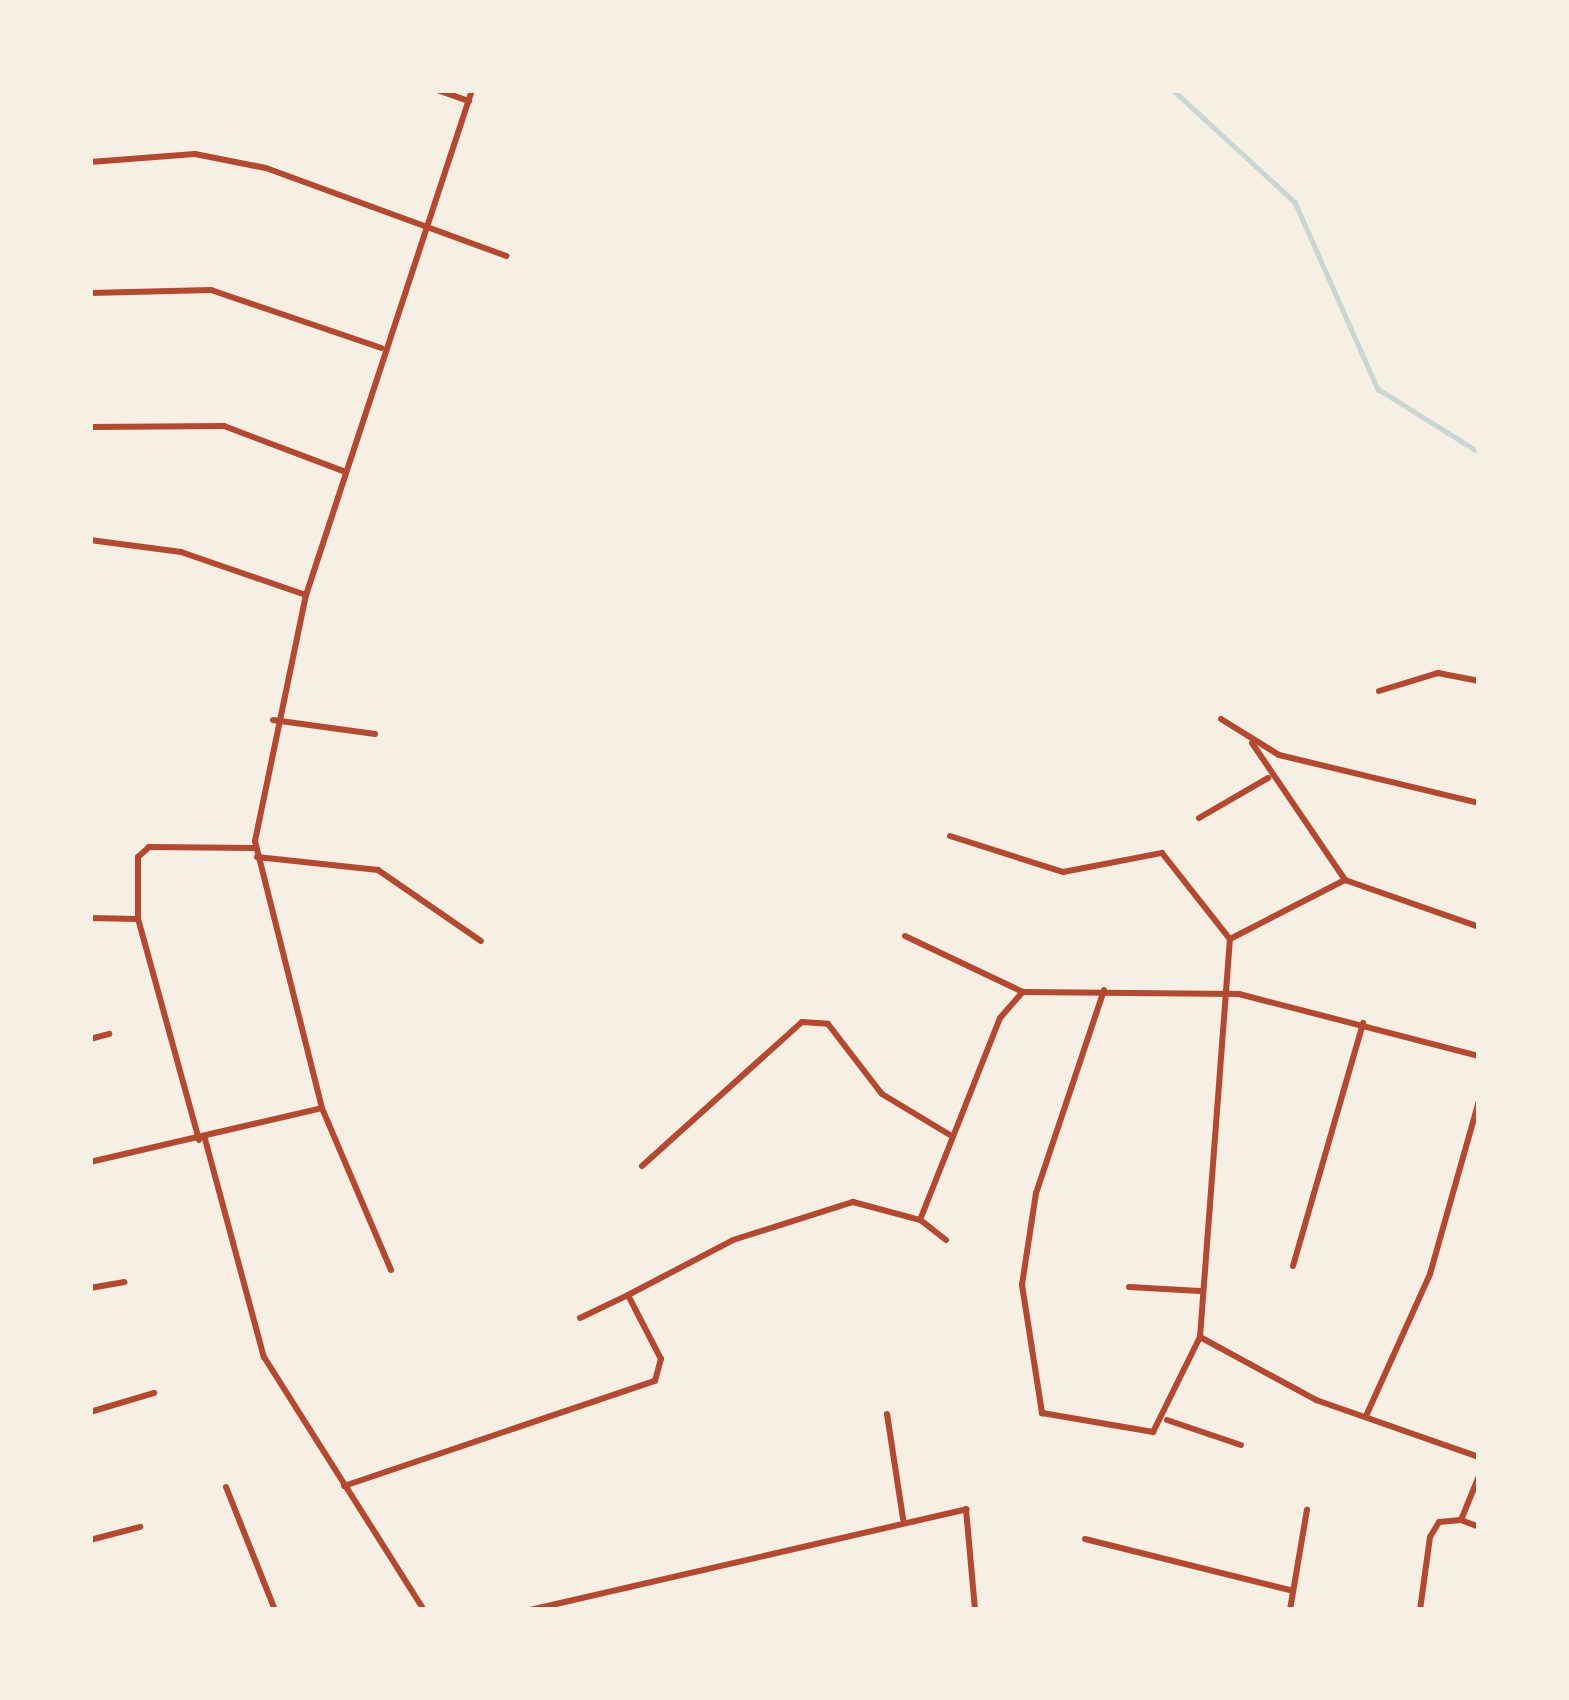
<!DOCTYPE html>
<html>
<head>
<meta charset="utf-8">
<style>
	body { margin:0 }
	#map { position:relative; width:1569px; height:1700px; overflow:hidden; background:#f6efe4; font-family:Commissioner,sans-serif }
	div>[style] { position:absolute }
	.stream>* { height:4.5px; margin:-2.25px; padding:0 2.25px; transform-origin:2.25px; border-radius:2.25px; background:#c9d6d2 }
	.minor>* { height:6px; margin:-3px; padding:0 3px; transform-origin:3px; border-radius:3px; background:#b5482f }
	span { translate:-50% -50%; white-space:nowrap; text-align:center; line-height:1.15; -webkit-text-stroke:10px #f6efe4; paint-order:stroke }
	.frame { position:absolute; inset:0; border:93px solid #f6efe4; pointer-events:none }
</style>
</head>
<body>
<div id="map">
	<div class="stream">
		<div style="left:1173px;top:90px;width:166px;rotate:42.6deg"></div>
		<div style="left:1295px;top:202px;width:205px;rotate:66.1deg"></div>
		<div style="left:1378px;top:389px;width:119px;rotate:32deg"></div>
	</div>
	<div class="minor">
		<div style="left:437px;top:90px;width:34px;rotate:19deg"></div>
		<div style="left:90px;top:162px;width:105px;rotate:-4.4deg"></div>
		<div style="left:195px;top:154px;width:72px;rotate:11.2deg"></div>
		<div style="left:266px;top:168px;width:256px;rotate:20.1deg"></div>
		<div style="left:90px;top:293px;width:121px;rotate:-1.4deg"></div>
		<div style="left:211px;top:290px;width:180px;rotate:18.8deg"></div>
		<div style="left:90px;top:427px;width:134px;rotate:-0.4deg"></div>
		<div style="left:224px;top:426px;width:127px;rotate:20.7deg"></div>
		<div style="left:90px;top:540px;width:92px;rotate:7.5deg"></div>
		<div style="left:181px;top:552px;width:132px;rotate:19deg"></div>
		<div style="left:1379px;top:691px;width:62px;rotate:-17deg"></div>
		<div style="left:1438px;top:673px;width:42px;rotate:11deg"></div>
		<div style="left:1221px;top:719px;width:68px;rotate:31.8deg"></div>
		<div style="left:1279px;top:755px;width:206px;rotate:13.5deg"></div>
		<div style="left:273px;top:720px;width:103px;rotate:7.8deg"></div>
		<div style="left:1252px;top:743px;width:166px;rotate:55.8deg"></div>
		<div style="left:1345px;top:880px;width:142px;rotate:19.3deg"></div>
		<div style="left:1199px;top:818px;width:80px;rotate:-30.1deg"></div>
		<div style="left:950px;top:836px;width:119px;rotate:17.7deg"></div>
		<div style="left:1063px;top:872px;width:101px;rotate:-10.9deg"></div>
		<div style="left:1162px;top:853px;width:110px;rotate:51.7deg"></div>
		<div style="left:257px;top:857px;width:122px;rotate:6.1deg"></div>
		<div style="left:378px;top:870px;width:125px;rotate:34.6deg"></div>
		<div style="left:90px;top:918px;width:48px;rotate:1.2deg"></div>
		<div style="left:905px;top:936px;width:131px;rotate:25.4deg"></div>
		<div style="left:1104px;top:990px;width:214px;rotate:108.5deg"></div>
		<div style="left:1036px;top:1193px;width:93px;rotate:98.7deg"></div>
		<div style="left:1022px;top:1285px;width:130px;rotate:81.1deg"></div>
		<div style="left:1042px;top:1413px;width:113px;rotate:9.7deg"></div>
		<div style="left:1153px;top:1432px;width:106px;rotate:-63.7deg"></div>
		<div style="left:1200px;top:1337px;width:399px;rotate:-85.7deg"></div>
		<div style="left:1230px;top:939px;width:129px;rotate:-27.2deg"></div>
		<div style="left:90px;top:1039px;width:20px;rotate:-15deg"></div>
		<div style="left:205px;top:1139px;width:226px;rotate:74.9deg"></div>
		<div style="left:264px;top:1357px;width:299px;rotate:57.7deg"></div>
		<div style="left:199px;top:1140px;width:229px;rotate:-105.4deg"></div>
		<div style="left:138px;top:919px;width:62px;rotate:-90deg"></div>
		<div style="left:138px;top:857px;width:15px;rotate:-42deg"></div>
		<div style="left:149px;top:847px;width:107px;rotate:0.5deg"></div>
		<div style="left:90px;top:1162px;width:238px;rotate:-13.1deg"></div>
		<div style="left:642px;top:1166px;width:215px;rotate:-42deg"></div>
		<div style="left:802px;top:1022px;width:26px;rotate:4deg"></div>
		<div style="left:828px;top:1024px;width:88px;rotate:52.4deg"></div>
		<div style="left:882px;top:1094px;width:79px;rotate:31.1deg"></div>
		<div style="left:946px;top:1240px;width:33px;rotate:-142deg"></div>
		<div style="left:920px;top:1220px;width:217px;rotate:-68.4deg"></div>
		<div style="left:1000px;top:1018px;width:35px;rotate:-49deg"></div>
		<div style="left:1023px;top:992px;width:216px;rotate:0.5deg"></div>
		<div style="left:1239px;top:994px;width:248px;rotate:14.5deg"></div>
		<div style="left:1293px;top:1266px;width:253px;rotate:-73.9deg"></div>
		<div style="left:391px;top:1270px;width:176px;rotate:-113.1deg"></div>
		<div style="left:322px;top:1108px;width:275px;rotate:-104.1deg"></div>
		<div style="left:255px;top:841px;width:251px;rotate:-78.3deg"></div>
		<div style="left:306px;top:595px;width:532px;rotate:-71.8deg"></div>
		<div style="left:1129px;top:1287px;width:71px;rotate:3.2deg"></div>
		<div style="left:90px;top:1288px;width:35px;rotate:-10deg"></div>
		<div style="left:580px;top:1318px;width:53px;rotate:-25.6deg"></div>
		<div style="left:1200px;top:1337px;width:132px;rotate:28.5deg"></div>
		<div style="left:1316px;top:1400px;width:173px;rotate:19.3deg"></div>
		<div style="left:90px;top:1412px;width:67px;rotate:-16.5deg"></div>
		<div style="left:887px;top:1414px;width:106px;rotate:81.3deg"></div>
		<div style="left:1366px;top:1416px;width:156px;rotate:-65.7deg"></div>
		<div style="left:1430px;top:1274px;width:180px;rotate:-74.2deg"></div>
		<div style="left:1167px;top:1420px;width:78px;rotate:18.7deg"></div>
		<div style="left:344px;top:1486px;width:328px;rotate:-18.7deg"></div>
		<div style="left:655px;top:1381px;width:23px;rotate:-75deg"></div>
		<div style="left:661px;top:1359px;width:72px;rotate:-117.3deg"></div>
		<div style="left:628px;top:1295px;width:119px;rotate:-27.6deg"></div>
		<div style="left:733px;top:1240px;width:126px;rotate:-17.6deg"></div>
		<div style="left:853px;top:1202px;width:69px;rotate:15deg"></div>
		<div style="left:226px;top:1487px;width:132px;rotate:68.3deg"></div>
		<div style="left:1461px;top:1520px;width:19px;rotate:21deg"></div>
		<div style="left:1085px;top:1539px;width:214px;rotate:14deg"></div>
		<div style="left:90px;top:1540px;width:52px;rotate:-14.6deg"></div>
		<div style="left:530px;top:1610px;width:448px;rotate:-13deg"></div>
		<div style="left:966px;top:1509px;width:101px;rotate:84.9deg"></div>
		<div style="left:1290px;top:1610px;width:102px;rotate:-80.4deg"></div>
		<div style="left:1420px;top:1610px;width:74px;rotate:-82.2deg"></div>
		<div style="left:1430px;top:1537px;width:17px;rotate:-59deg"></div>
		<div style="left:1439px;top:1522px;width:22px;rotate:-5deg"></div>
		<div style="left:1461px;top:1520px;width:48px;rotate:-67.8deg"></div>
	</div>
	<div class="frame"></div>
</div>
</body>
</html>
